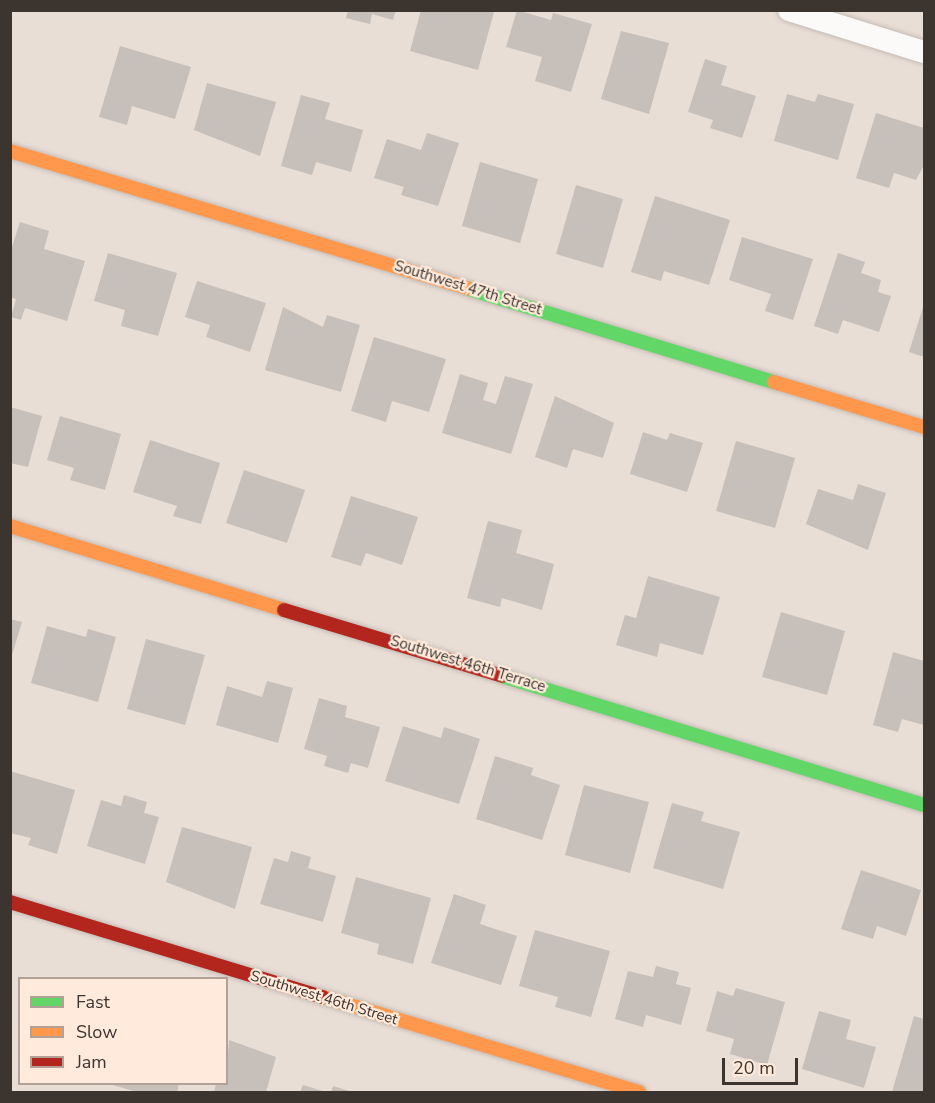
<!DOCTYPE html>
<html>
<head>
<meta charset="utf-8">
<style>
	body { margin:0 }
	#map { position:relative; width:935px; height:1103px; overflow:hidden; background:#e9ded6; font-family:"Nunito Sans",sans-serif }
	div>[style] { position:absolute }
	.building>* { inset:0; background:#c7bfb9 }
	.roads { filter:drop-shadow(0 0 2px #c4bbb5) drop-shadow(0 0 2px #c4bbb5) }
	.street>* { height:22px; margin:-11px; padding:0 11px; transform-origin:11px; border-radius:11px; background:#fcfaf9 }
	.fast>* { height:14px; margin:-7px; padding:0 7px; transform-origin:7px; border-radius:7px; background:#63d668 }
	.slow>* { height:14px; margin:-7px; padding:0 7px; transform-origin:7px; border-radius:7px; background:#ff974d }
	.jam>* { height:14px; margin:-7px; padding:0 7px; transform-origin:7px; border-radius:7px; background:#b3261e }
	span { translate:-50% -50%; white-space:nowrap; text-align:center; line-height:1.15; -webkit-text-stroke:4.5px #ffeadb; paint-order:stroke }
	.street-label { font-size:15px; color:#3c342f }
	.frame { position:absolute; inset:0; border:12px solid #3c342f; pointer-events:none }
	.legend { position:absolute; left:18px; top:977px; width:210px; height:108px; box-sizing:border-box; background:#ffeadb; border:2px solid #b1a196; margin:0; padding:8px 10px; list-style:none; font-size:18px; color:#3c342f }
	.legend li { display:flex; align-items:center; gap:12px; height:30px }
	.legend b { width:30px; border:2px solid #b1a196 }
	.scale { position:absolute; left:722px; top:1058px; width:76px; height:27px; box-sizing:border-box; border:3px solid #3c342f; border-top:0; padding-left:8px; font-size:18px; line-height:21px; white-space:nowrap; color:#3c342f; -webkit-text-stroke:4px #ffeadb; paint-order:stroke }
</style>
</head>
<body>
<div id="map">
	<div class="building">
		<div style="clip-path:polygon(348px 10px,396px 10px,393px 20px,372px 14px,370px 24px,346px 18px)"></div>
		<div style="clip-path:polygon(421px 10px,494px 12px,478px 70px,410px 51px)"></div>
		<div style="clip-path:polygon(517px 10px,551px 20px,553px 13px,592px 24px,571px 92px,535px 81px,542px 57px,506px 47px)"></div>
		<div style="clip-path:polygon(621px 31px,669px 43px,649px 114px,601px 99px)"></div>
		<div style="clip-path:polygon(120px 46px,191px 67px,175px 119px,132px 106px,127px 125px,99px 117px)"></div>
		<div style="clip-path:polygon(705px 59px,727px 66px,721px 85px,756px 96px,742px 138px,710px 128px,713px 120px,688px 112px)"></div>
		<div style="clip-path:polygon(207px 83px,276px 102px,260px 156px,194px 130px)"></div>
		<div style="clip-path:polygon(787px 94px,815px 102px,818px 94px,854px 104px,838px 160px,774px 141px)"></div>
		<div style="clip-path:polygon(301px 95px,330px 103px,325px 119px,363px 130px,351px 172px,316px 162px,312px 175px,281px 166px)"></div>
		<div style="clip-path:polygon(876px 113px,924px 128px,924px 165px,916px 180px,894px 173px,889px 188px,856px 178px)"></div>
		<div style="clip-path:polygon(427px 133px,459px 143px,438px 206px,401px 195px,404px 187px,374px 178px,387px 139px,421px 150px)"></div>
		<div style="clip-path:polygon(480px 162px,538px 179px,520px 243px,462px 226px)"></div>
		<div style="clip-path:polygon(576px 185px,623px 199px,603px 268px,556px 254px)"></div>
		<div style="clip-path:polygon(655px 196px,730px 220px,709px 285px,664px 271px,661px 281px,631px 272px)"></div>
		<div style="clip-path:polygon(20px 222px,49px 231px,44px 249px,85px 261px,67px 321px,25px 308px,21px 320px,11px 317px,16px 299px,10px 297px,10px 253px)"></div>
		<div style="clip-path:polygon(742px 237px,813px 259px,793px 320px,765px 311px,771px 294px,729px 280px)"></div>
		<div style="clip-path:polygon(108px 253px,177px 273px,158px 336px,121px 326px,125px 310px,94px 301px)"></div>
		<div style="clip-path:polygon(838px 253px,865px 262px,861px 273px,881px 280px,878px 292px,891px 296px,879px 332px,843px 320px,838px 334px,814px 326px)"></div>
		<div style="clip-path:polygon(197px 281px,266px 303px,250px 352px,206px 337px,210px 325px,185px 317px)"></div>
		<div style="clip-path:polygon(924px 304px,924px 357px,909px 352px)"></div>
		<div style="clip-path:polygon(283px 307px,323px 327px,327px 315px,360px 325px,341px 392px,265px 370px)"></div>
		<div style="clip-path:polygon(374px 337px,446px 359px,429px 412px,392px 401px,386px 422px,351px 411px)"></div>
		<div style="clip-path:polygon(460px 374px,488px 383px,483px 400px,496px 404px,505px 376px,533px 384px,511px 454px,442px 433px)"></div>
		<div style="clip-path:polygon(555px 396px,614px 423px,603px 458px,573px 449px,567px 468px,535px 457px)"></div>
		<div style="clip-path:polygon(10px 407px,42px 416px,28px 467px,10px 463px)"></div>
		<div style="clip-path:polygon(60px 416px,121px 434px,105px 490px,70px 480px,74px 468px,47px 460px)"></div>
		<div style="clip-path:polygon(643px 432px,667px 440px,670px 433px,703px 443px,687px 492px,630px 474px)"></div>
		<div style="clip-path:polygon(150px 440px,220px 463px,201px 524px,173px 516px,177px 506px,133px 492px)"></div>
		<div style="clip-path:polygon(736px 441px,795px 458px,775px 528px,716px 511px)"></div>
		<div style="clip-path:polygon(244px 470px,305px 490px,287px 543px,226px 523px)"></div>
		<div style="clip-path:polygon(858px 484px,886px 493px,868px 550px,806px 524px,818px 489px,853px 500px)"></div>
		<div style="clip-path:polygon(351px 496px,418px 517px,402px 565px,366px 553px,361px 566px,331px 557px)"></div>
		<div style="clip-path:polygon(488px 521px,522px 530px,516px 553px,554px 564px,542px 610px,502px 598px,500px 607px,467px 598px)"></div>
		<div style="clip-path:polygon(648px 576px,720px 597px,703px 655px,660px 643px,657px 657px,616px 645px,625px 615px,636px 618px)"></div>
		<div style="clip-path:polygon(781px 612px,845px 631px,827px 695px,762px 677px)"></div>
		<div style="clip-path:polygon(10px 619px,22px 622px,11px 658px,10px 658px)"></div>
		<div style="clip-path:polygon(47px 626px,86px 637px,88px 629px,116px 637px,98px 702px,31px 683px)"></div>
		<div style="clip-path:polygon(146px 639px,205px 655px,185px 725px,127px 709px)"></div>
		<div style="clip-path:polygon(893px 652px,924px 661px,924px 725px,902px 719px,898px 732px,873px 725px)"></div>
		<div style="clip-path:polygon(267px 681px,293px 688px,278px 743px,216px 725px,227px 686px,262px 697px)"></div>
		<div style="clip-path:polygon(319px 698px,347px 706px,345px 717px,380px 727px,368px 768px,351px 763px,348px 773px,324px 766px,327px 756px,304px 749px)"></div>
		<div style="clip-path:polygon(403px 726px,441px 738px,444px 727px,480px 739px,459px 804px,385px 781px)"></div>
		<div style="clip-path:polygon(495px 756px,533px 768px,531px 775px,560px 785px,542px 840px,476px 819px)"></div>
		<div style="clip-path:polygon(10px 771px,75px 790px,57px 854px,28px 845px,31px 838px,10px 833px)"></div>
		<div style="clip-path:polygon(584px 785px,649px 802px,630px 873px,565px 855px)"></div>
		<div style="clip-path:polygon(124px 795px,147px 802px,144px 813px,159px 817px,145px 864px,87px 846px,101px 800px,121px 806px)"></div>
		<div style="clip-path:polygon(672px 803px,704px 812px,701px 821px,740px 832px,723px 889px,653px 868px)"></div>
		<div style="clip-path:polygon(182px 827px,252px 847px,235px 909px,166px 882px)"></div>
		<div style="clip-path:polygon(291px 851px,311px 857px,308px 868px,336px 876px,323px 922px,260px 904px,274px 858px,288px 862px)"></div>
		<div style="clip-path:polygon(861px 870px,921px 890px,906px 936px,877px 926px,873px 939px,841px 929px)"></div>
		<div style="clip-path:polygon(356px 877px,431px 898px,413px 964px,377px 954px,379px 944px,341px 933px)"></div>
		<div style="clip-path:polygon(454px 894px,486px 905px,480px 924px,517px 936px,501px 985px,431px 963px)"></div>
		<div style="clip-path:polygon(535px 930px,610px 951px,591px 1017px,555px 1007px,558px 997px,519px 986px)"></div>
		<div style="clip-path:polygon(656px 966px,679px 972px,676px 984px,691px 988px,681px 1025px,646px 1015px,643px 1027px,615px 1019px,628px 971px,653px 977px)"></div>
		<div style="clip-path:polygon(736px 988px,785px 1002px,767px 1065px,730px 1054px,734px 1039px,706px 1031px,717px 991px,733px 996px)"></div>
		<div style="clip-path:polygon(819px 1011px,851px 1020px,846px 1039px,876px 1047px,864px 1088px,802px 1069px)"></div>
		<div style="clip-path:polygon(914px 1016px,924px 1019px,924px 1092px,892px 1092px)"></div>
		<div style="clip-path:polygon(229px 1040px,276px 1057px,266px 1092px,214px 1092px,216px 1084px,226px 1084px)"></div>
		<div style="clip-path:polygon(109px 1084px,179px 1084px,177px 1092px,137px 1092px)"></div>
		<div style="clip-path:polygon(303px 1085px,326px 1092px,300px 1092px)"></div>
		<div style="clip-path:polygon(333px 1086px,353px 1092px,331px 1092px)"></div>
	</div>
	<div class="roads">
		<div class="street">
			<div style="left:789px;top:10px;width:141px;rotate:17.3deg"></div>
		</div>
		<div class="fast">
			<div style="left:469px;top:289px;width:319px;rotate:17deg"></div>
			<div style="left:502px;top:676px;width:441px;rotate:17deg"></div>
		</div>
		<div class="slow">
			<div style="left:10px;top:151px;width:479px;rotate:16.7deg"></div>
			<div style="left:774px;top:382px;width:157px;rotate:16.7deg"></div>
			<div style="left:10px;top:526px;width:287px;rotate:17deg"></div>
			<div style="left:323px;top:997px;width:330px;rotate:16.7deg"></div>
		</div>
		<div class="jam">
			<div style="left:284px;top:610px;width:228px;rotate:16.8deg"></div>
			<div style="left:10px;top:902px;width:327px;rotate:16.9deg"></div>
		</div>
	</div>
	<div class="street-label">
		<span style="left:468px;top:288px;rotate:17deg">Southwest 47th Street</span>
		<span style="left:468px;top:664px;rotate:17deg">Southwest 46th Terrace</span>
		<span style="left:324px;top:998px;rotate:17deg">Southwest 46th Street</span>
	</div>
	<div class="frame"></div>
	<ul class="legend">
	<li><b style="height:8px;background:#63d668"></b>Fast</li>
	<li><b style="height:8px;background:#ff974d"></b>Slow</li>
	<li><b style="height:8px;background:#b3261e"></b>Jam</li>
	</ul>
	<div class="scale">20 m</div>
</div>
</body>
</html>
